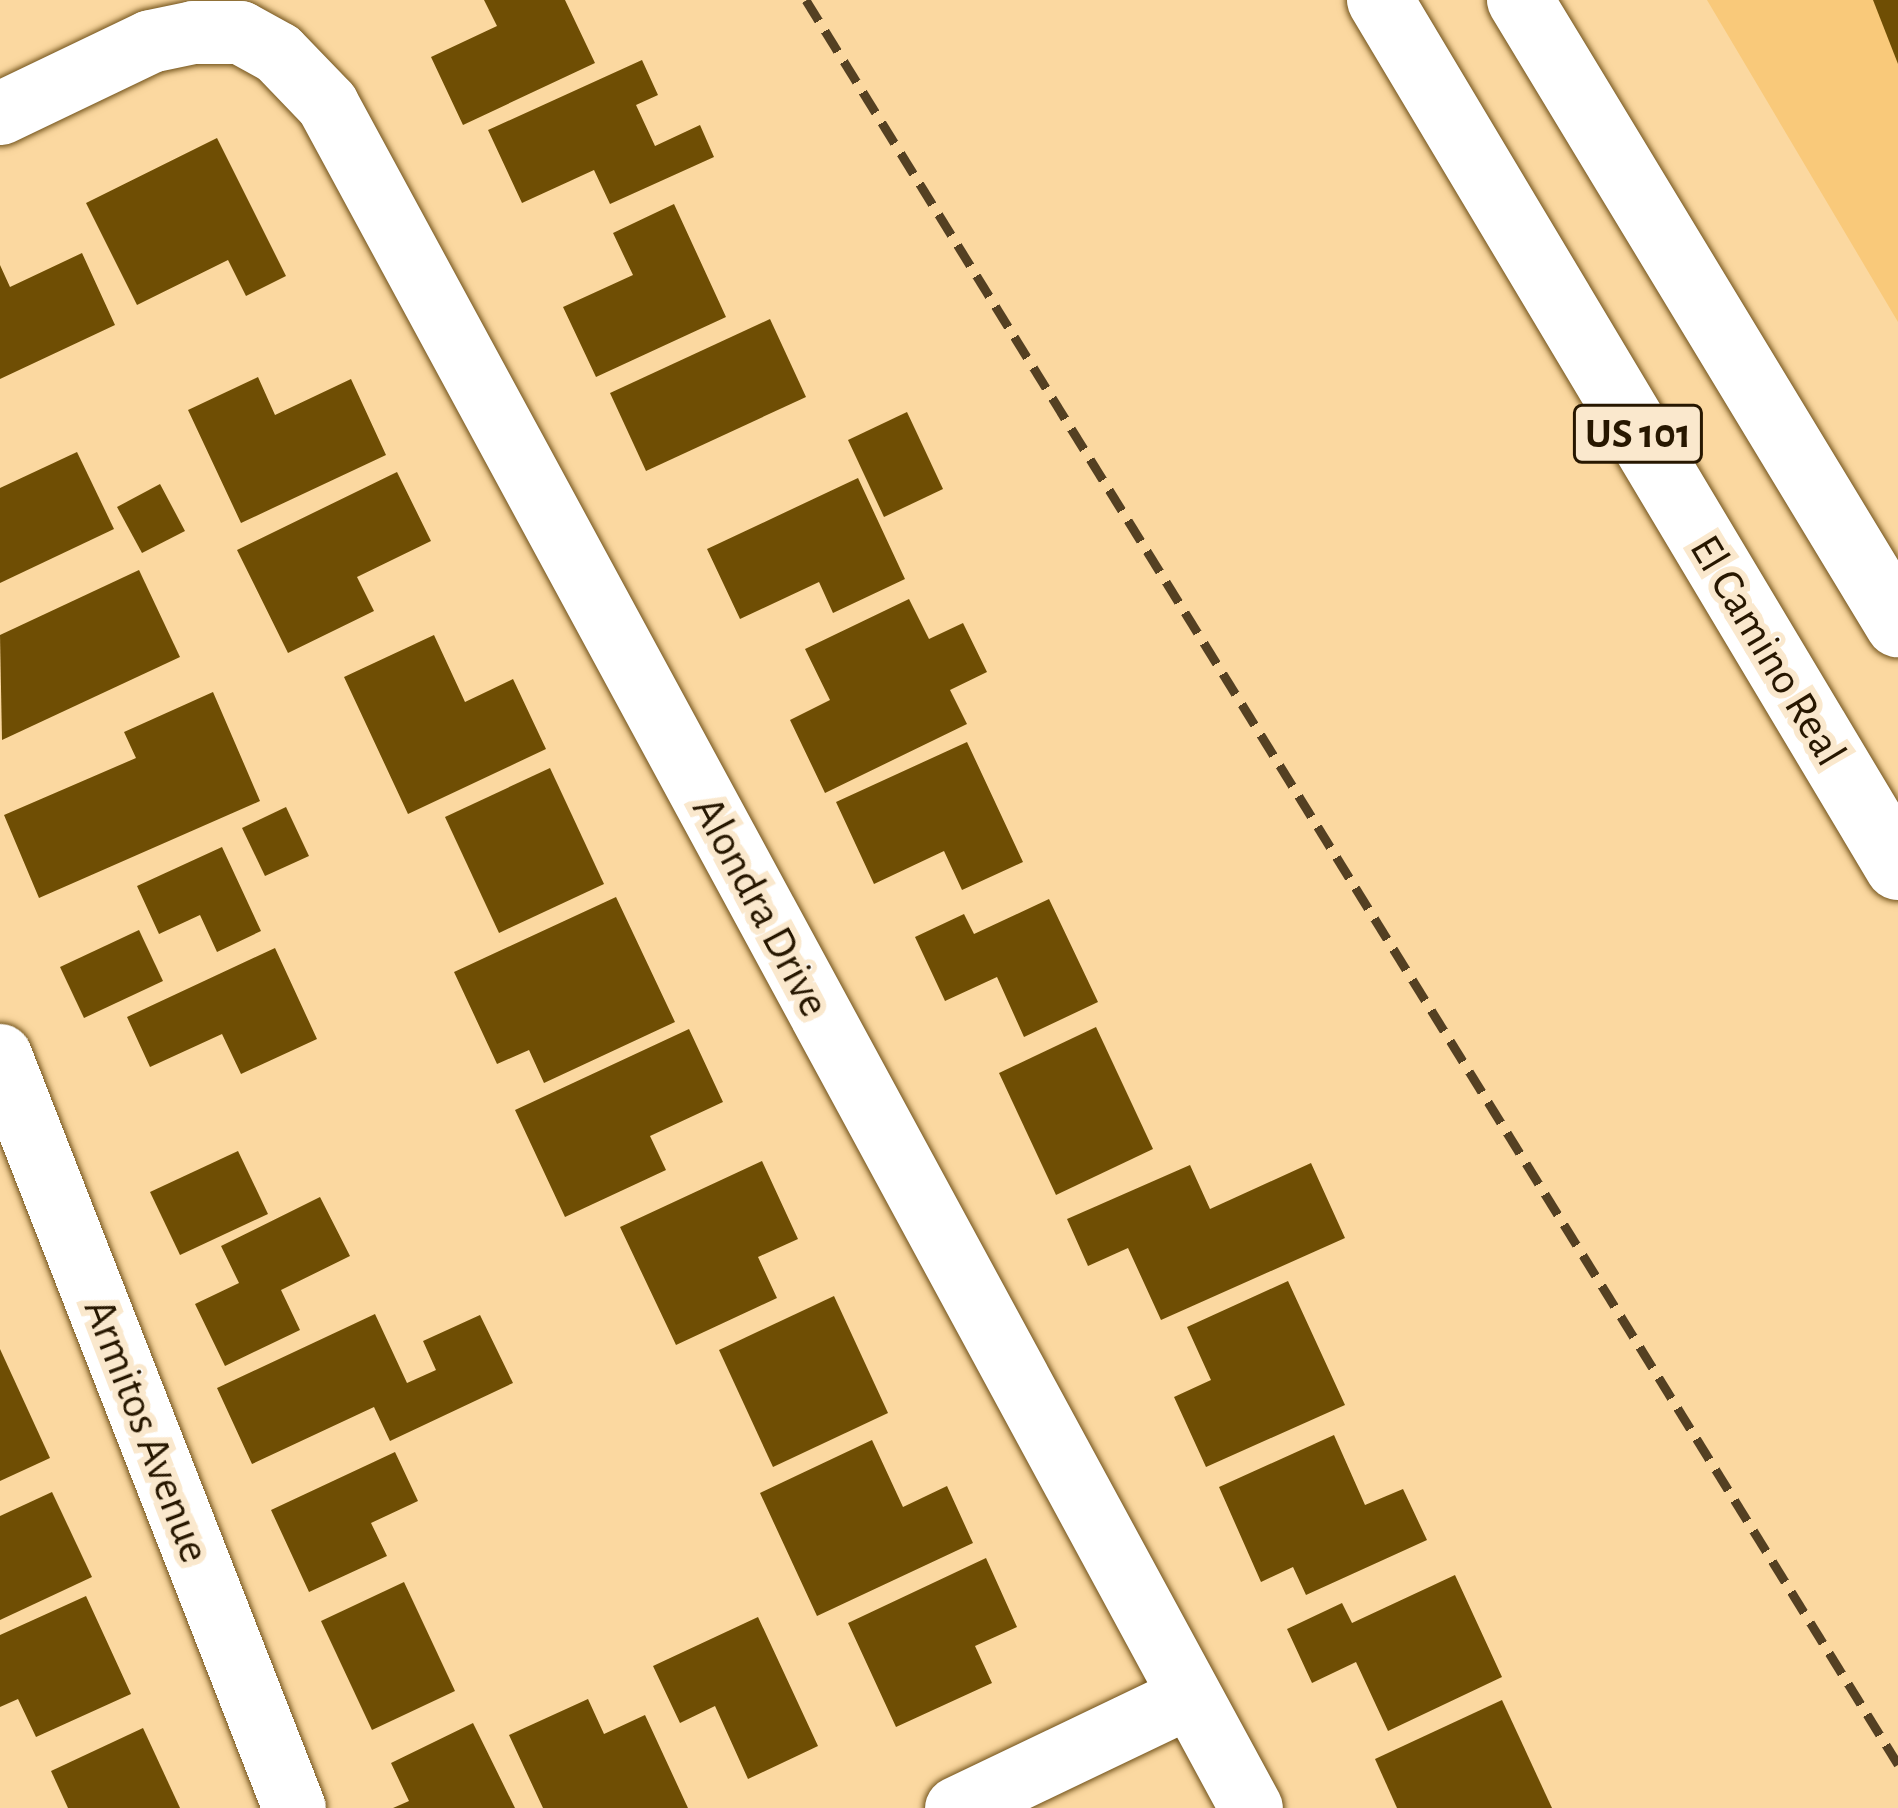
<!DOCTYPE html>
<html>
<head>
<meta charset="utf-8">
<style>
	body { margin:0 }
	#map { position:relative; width:1898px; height:1808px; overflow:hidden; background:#fbd8a0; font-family:"Alegreya Sans",sans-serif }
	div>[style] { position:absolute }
	.built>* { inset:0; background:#f9c97a }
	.building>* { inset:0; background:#6f4e04 }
	.roads { filter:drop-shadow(0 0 3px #705119) drop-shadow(0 0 3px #705119) }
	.minor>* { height:63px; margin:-31.5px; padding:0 31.5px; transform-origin:31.5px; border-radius:31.5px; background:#fff }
	.highway>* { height:66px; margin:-33px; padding:0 33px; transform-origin:33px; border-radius:33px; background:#fff }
	.rail>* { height:9px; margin-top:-4.5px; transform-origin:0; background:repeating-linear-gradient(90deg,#544022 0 24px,transparent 0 36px) }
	span { translate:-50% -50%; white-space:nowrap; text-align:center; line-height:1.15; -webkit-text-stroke:12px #fae8cd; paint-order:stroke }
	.shield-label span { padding:3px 9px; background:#fae8cd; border:3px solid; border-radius:9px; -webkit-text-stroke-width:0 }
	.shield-label { font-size:42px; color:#271700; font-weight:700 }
	.street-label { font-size:45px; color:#271700 }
</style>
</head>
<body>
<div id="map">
	<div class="built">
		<div style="clip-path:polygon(1707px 0,1898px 0,1898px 322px)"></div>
	</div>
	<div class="building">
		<div style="clip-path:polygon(484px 0,565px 0,595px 63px,463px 125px,431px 57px,497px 26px)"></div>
		<div style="clip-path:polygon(1873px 0,1898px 0,1898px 64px)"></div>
		<div style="clip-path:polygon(642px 60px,658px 95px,636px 105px,655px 146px,700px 125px,714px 157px,610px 204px,594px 170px,522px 203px,488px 130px)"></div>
		<div style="clip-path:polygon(217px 138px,286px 276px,246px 296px,228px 260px,137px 305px,86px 203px)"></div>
		<div style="clip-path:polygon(674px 204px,726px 317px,596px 377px,563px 307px,633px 275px,613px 233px)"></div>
		<div style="clip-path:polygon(82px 253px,115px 325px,0 379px,0 265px,10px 287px)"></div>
		<div style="clip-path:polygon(770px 319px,806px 397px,646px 471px,610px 393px)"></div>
		<div style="clip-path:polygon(258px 377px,275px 415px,351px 379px,386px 455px,241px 523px,188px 410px)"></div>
		<div style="clip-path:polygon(907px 412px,943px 489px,884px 517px,848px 440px)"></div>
		<div style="clip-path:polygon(77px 452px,114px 529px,0 583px,0 488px)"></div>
		<div style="clip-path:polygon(397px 472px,431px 541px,357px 577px,374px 611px,288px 653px,237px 550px)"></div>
		<div style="clip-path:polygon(858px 478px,905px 579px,833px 613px,819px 582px,740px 619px,707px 549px)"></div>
		<div style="clip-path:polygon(160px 484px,185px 531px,142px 553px,117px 507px)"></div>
		<div style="clip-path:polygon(139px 570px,180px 657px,2px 740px,0 635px)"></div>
		<div style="clip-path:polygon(909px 599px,929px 639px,963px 623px,987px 672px,950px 690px,967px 724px,825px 793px,790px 720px,830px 700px,805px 649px)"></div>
		<div style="clip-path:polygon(434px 635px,465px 702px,513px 679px,546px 749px,408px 814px,344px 677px)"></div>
		<div style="clip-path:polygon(213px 692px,260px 801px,39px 898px,4px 815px,136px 758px,124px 732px)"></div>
		<div style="clip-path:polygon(967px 742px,1023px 862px,962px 890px,944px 851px,874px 884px,836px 802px)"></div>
		<div style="clip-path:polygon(550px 768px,604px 884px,499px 933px,445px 817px)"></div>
		<div style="clip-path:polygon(286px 807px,309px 856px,265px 876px,242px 828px)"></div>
		<div style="clip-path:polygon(222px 847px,261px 931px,217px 952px,200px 915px,159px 934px,137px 886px)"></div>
		<div style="clip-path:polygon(616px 897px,675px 1022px,544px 1083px,529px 1050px,497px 1064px,454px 972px)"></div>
		<div style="clip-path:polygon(1049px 899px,1098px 1002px,1024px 1037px,997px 977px,945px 1001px,915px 937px,964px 914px,974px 934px)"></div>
		<div style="clip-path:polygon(139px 930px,163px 981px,84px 1018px,60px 967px)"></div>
		<div style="clip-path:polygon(275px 948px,317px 1039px,241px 1074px,222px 1034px,150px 1067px,127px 1017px)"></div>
		<div style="clip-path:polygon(1096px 1027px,1153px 1149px,1056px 1195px,999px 1073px)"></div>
		<div style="clip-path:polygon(689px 1029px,723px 1102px,650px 1136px,666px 1170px,565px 1217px,515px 1110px)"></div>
		<div style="clip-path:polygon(238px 1151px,268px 1214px,180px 1255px,150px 1192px)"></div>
		<div style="clip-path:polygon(762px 1161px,798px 1239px,758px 1257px,777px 1298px,676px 1345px,620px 1227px)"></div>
		<div style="clip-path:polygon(1311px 1163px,1345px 1238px,1161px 1320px,1128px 1248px,1088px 1266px,1067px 1219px,1190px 1165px,1210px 1209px)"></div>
		<div style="clip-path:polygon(320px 1197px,350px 1256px,281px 1290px,300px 1330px,225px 1366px,195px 1304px,239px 1283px,221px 1246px)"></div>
		<div style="clip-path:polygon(1288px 1281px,1345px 1405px,1206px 1467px,1174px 1397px,1211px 1380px,1187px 1327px)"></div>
		<div style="clip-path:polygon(834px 1296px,888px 1413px,773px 1467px,719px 1350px)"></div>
		<div style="clip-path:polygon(375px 1314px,407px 1383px,436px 1370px,423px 1341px,480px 1315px,513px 1383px,390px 1441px,374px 1407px,252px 1464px,217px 1388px)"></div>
		<div style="clip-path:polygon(0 1349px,50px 1458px,0 1481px)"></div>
		<div style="clip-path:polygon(1334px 1435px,1365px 1505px,1403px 1489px,1427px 1540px,1306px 1595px,1293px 1567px,1261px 1582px,1219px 1487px)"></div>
		<div style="clip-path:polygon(872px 1440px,903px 1507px,947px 1486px,973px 1543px,817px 1616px,760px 1493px)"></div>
		<div style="clip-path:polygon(395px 1452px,418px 1501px,371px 1523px,387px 1556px,309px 1592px,271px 1510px)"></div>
		<div style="clip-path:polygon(52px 1492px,92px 1577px,0 1620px,0 1516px)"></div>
		<div style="clip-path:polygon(986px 1558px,1017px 1627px,975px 1646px,992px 1683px,896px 1727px,848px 1623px)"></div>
		<div style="clip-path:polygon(1455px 1575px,1502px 1677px,1388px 1731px,1356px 1662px,1312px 1683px,1287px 1629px,1342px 1603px,1352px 1623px)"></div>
		<div style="clip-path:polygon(404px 1582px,455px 1691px,372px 1730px,321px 1621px)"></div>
		<div style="clip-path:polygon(86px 1596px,131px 1694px,36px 1737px,18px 1699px,0 1707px,0 1635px)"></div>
		<div style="clip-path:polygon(758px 1617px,818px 1746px,748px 1779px,715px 1706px,680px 1723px,653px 1666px)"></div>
		<div style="clip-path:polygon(588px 1699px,604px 1734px,645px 1715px,688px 1808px,543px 1808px,509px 1735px)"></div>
		<div style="clip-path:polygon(1502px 1700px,1552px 1808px,1397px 1808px,1375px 1759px)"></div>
		<div style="clip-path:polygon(473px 1723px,515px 1808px,393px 1808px,409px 1801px,391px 1763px)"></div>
		<div style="clip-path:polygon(143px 1728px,180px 1808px,68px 1808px,51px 1771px)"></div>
	</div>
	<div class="roads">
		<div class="minor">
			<div style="left:0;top:113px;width:166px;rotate:-25.6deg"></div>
			<div style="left:150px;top:41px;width:44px;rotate:-11.8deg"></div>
			<div style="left:193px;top:32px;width:47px"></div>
			<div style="left:240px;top:32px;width:43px;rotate:28.9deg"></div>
			<div style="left:278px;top:53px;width:71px;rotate:46.1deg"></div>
			<div style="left:327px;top:104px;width:1938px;rotate:61.53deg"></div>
			<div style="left:0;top:1055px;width:808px;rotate:68.67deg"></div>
			<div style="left:956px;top:1808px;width:255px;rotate:-25.6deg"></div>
		</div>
		<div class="highway">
			<div style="left:1380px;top:0;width:1010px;rotate:59.14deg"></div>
			<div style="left:1520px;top:0;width:730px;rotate:58.79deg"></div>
		</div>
	</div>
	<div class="rail">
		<div style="left:806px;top:0;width:2075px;rotate:58.24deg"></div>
	</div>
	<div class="shield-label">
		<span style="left:1638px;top:434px">US 101</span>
	</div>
	<div class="street-label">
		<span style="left:1767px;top:651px;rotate:59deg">El Camino Real</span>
		<span style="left:760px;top:907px;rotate:62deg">Alondra Drive</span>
		<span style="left:146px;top:1431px;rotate:69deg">Armitos Avenue</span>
	</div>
</div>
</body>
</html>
